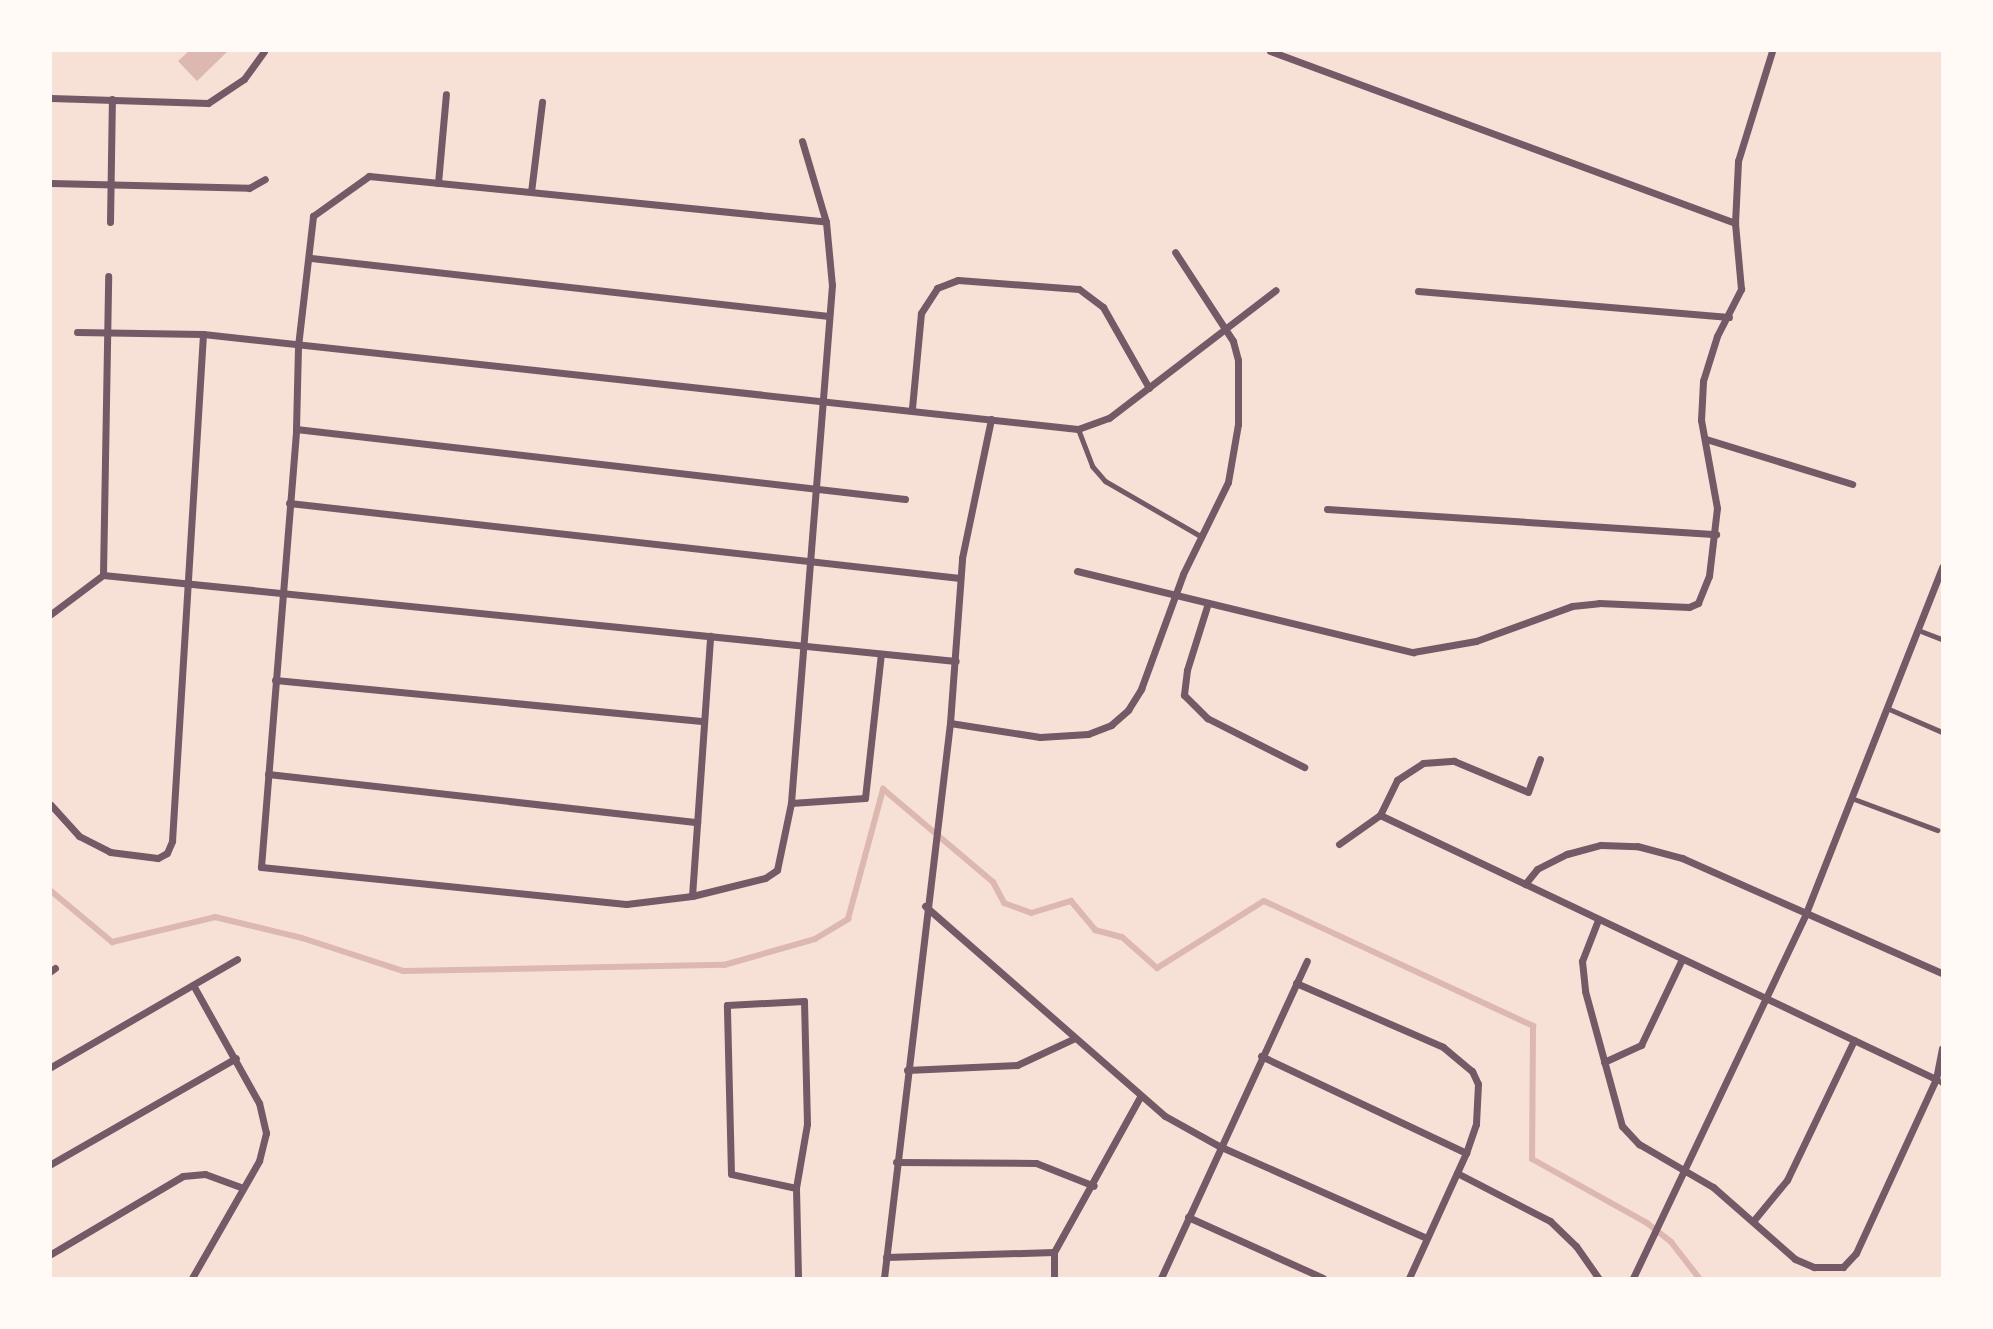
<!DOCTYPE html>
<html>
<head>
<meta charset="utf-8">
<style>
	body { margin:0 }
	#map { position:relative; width:1993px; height:1329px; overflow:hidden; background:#f7e1d7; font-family:"Open Sans",sans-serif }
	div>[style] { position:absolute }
	.water>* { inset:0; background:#dcb8b0 }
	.stream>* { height:6px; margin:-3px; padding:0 3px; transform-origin:3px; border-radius:3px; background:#dcb8b0 }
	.service>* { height:5px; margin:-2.5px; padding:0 2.5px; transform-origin:2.5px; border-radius:2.5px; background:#755966 }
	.minor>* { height:7px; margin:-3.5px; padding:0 3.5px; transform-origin:3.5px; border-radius:3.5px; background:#755966 }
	span { translate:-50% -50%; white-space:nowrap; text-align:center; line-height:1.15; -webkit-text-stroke:7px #fffaf5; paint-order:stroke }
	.frame { position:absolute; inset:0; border:52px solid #fffaf5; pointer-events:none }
</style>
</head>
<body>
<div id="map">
	<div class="water">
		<div style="clip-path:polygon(189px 51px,228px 51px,197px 81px,178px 61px)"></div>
	</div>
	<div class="stream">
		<div style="left:51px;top:891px;width:80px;rotate:39.9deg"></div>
		<div style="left:112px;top:942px;width:106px;rotate:-13.6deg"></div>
		<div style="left:215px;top:917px;width:89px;rotate:13.6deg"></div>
		<div style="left:302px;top:938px;width:106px;rotate:18.1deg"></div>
		<div style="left:403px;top:971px;width:321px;rotate:-1.1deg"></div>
		<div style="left:724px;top:965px;width:95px;rotate:-15.9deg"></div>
		<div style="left:815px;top:939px;width:39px;rotate:-31deg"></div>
		<div style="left:848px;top:919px;width:135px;rotate:-74.9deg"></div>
		<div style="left:883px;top:789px;width:144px;rotate:40.2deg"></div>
		<div style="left:993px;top:882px;width:24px;rotate:62deg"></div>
		<div style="left:1004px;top:903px;width:29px;rotate:20deg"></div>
		<div style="left:1031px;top:913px;width:42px;rotate:-16.7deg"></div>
		<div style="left:1071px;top:901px;width:38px;rotate:50deg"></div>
		<div style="left:1095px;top:930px;width:28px;rotate:15deg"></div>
		<div style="left:1122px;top:937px;width:47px;rotate:41.5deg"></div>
		<div style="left:1157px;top:968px;width:126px;rotate:-32.1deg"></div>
		<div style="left:1264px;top:901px;width:297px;rotate:24.9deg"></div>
		<div style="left:1533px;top:1026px;width:133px;rotate:90.4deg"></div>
		<div style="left:1532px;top:1159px;width:132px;rotate:29.1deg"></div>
		<div style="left:1647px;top:1223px;width:31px;rotate:38deg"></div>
		<div style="left:1671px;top:1242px;width:46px;rotate:52.1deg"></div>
	</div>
	<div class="service">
		<div style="left:1078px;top:429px;width:40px;rotate:69deg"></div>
		<div style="left:1092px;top:466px;width:20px;rotate:49deg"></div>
		<div style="left:1105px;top:481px;width:112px;rotate:30deg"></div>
		<div style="left:1918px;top:630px;width:26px;rotate:21deg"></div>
		<div style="left:1889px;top:709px;width:58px;rotate:23.5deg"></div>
		<div style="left:1854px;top:799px;width:89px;rotate:20.5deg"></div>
		<div style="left:1936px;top:1079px;width:7px;rotate:34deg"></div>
	</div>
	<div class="minor">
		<div style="left:1270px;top:51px;width:496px;rotate:20.3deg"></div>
		<div style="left:51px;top:98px;width:157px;rotate:1.8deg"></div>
		<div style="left:208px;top:103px;width:43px;rotate:-33.7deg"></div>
		<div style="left:244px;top:79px;width:34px;rotate:-54deg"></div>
		<div style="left:802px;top:141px;width:84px;rotate:73.5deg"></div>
		<div style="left:826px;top:222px;width:63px;rotate:84.6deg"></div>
		<div style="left:832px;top:285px;width:520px;rotate:94.53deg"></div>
		<div style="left:791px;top:803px;width:68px;rotate:101.8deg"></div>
		<div style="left:777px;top:870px;width:14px;rotate:146deg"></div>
		<div style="left:765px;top:878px;width:75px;rotate:166.1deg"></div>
		<div style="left:692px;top:896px;width:66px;rotate:173.1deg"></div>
		<div style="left:626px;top:904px;width:367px;rotate:-174.2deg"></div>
		<div style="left:261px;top:867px;width:439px;rotate:-85.4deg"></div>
		<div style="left:296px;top:429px;width:83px;rotate:-88.6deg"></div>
		<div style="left:298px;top:346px;width:131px;rotate:-83.4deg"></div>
		<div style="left:313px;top:216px;width:69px;rotate:-35.5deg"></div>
		<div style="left:369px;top:176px;width:459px;rotate:5.7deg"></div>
		<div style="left:51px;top:183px;width:198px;rotate:1.4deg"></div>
		<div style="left:249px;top:188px;width:18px;rotate:-29deg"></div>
		<div style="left:438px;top:183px;width:89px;rotate:-84.9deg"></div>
		<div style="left:531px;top:192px;width:91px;rotate:-83deg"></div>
		<div style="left:110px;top:222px;width:123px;rotate:-89.1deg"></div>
		<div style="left:311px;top:258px;width:521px;rotate:6.39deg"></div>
		<div style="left:1418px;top:291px;width:312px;rotate:4.8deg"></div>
		<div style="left:77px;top:332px;width:126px;rotate:0.9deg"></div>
		<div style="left:203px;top:334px;width:880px;rotate:6.2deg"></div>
		<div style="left:1078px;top:429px;width:33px;rotate:-20deg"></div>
		<div style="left:1109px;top:418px;width:210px;rotate:-37.5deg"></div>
		<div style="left:912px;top:408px;width:95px;rotate:-84.6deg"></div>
		<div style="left:921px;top:313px;width:30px;rotate:-57deg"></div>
		<div style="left:937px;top:288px;width:22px;rotate:-21deg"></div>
		<div style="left:958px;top:280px;width:121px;rotate:4.3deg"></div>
		<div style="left:1079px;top:289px;width:30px;rotate:37deg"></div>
		<div style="left:1103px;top:307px;width:93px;rotate:60.4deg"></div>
		<div style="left:296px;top:429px;width:613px;rotate:6.56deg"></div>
		<div style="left:1706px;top:439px;width:153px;rotate:17.1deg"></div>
		<div style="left:289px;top:503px;width:675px;rotate:6.38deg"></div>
		<div style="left:1327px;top:509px;width:390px;rotate:3.7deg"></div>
		<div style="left:1077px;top:571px;width:346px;rotate:13.6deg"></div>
		<div style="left:1413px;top:652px;width:64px;rotate:-9.9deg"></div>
		<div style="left:1476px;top:641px;width:102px;rotate:-20deg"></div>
		<div style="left:1572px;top:606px;width:27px;rotate:-6deg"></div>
		<div style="left:1599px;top:603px;width:90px;rotate:2.5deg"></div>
		<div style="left:1689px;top:607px;width:10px;rotate:-24deg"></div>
		<div style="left:1698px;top:603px;width:29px;rotate:-68deg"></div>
		<div style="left:1709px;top:576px;width:68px;rotate:-83.3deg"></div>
		<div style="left:1717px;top:508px;width:89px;rotate:-100.3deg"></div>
		<div style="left:1701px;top:420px;width:39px;rotate:-87deg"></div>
		<div style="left:1703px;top:381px;width:47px;rotate:-72.7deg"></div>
		<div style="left:1717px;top:336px;width:53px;rotate:-62.9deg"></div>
		<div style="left:1741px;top:289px;width:66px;rotate:-95.2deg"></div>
		<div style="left:1735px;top:223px;width:62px;rotate:-87.2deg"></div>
		<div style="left:1738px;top:161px;width:115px;rotate:-72.8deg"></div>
		<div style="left:103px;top:575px;width:857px;rotate:5.76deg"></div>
		<div style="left:1208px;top:603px;width:70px;rotate:107.4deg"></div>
		<div style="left:1187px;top:670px;width:25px;rotate:97deg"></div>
		<div style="left:1184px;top:695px;width:33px;rotate:45deg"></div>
		<div style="left:1207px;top:718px;width:109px;rotate:26.8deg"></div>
		<div style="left:51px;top:614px;width:65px;rotate:-36.9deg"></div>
		<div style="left:103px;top:575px;width:299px;rotate:-89deg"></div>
		<div style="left:275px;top:680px;width:431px;rotate:5.5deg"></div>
		<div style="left:950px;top:723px;width:91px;rotate:8.8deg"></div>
		<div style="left:1040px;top:737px;width:48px;rotate:-3.6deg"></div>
		<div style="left:1088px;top:734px;width:25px;rotate:-21deg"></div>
		<div style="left:1111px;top:725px;width:23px;rotate:-41deg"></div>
		<div style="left:1128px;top:710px;width:25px;rotate:-58deg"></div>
		<div style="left:1141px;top:689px;width:122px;rotate:-69.9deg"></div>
		<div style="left:1183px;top:574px;width:102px;rotate:-63.9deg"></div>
		<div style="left:1228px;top:482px;width:59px;rotate:-80.2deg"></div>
		<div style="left:1238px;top:424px;width:64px;rotate:-90deg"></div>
		<div style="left:1238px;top:360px;width:20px;rotate:-105deg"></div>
		<div style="left:1233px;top:341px;width:106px;rotate:-123.1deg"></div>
		<div style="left:268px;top:774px;width:432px;rotate:6.4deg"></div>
		<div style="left:791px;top:803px;width:74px;rotate:-3.9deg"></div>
		<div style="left:865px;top:798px;width:145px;rotate:-83.7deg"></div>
		<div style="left:51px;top:805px;width:42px;rotate:47.9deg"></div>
		<div style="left:79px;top:836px;width:35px;rotate:27deg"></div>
		<div style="left:110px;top:852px;width:48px;rotate:7.1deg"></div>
		<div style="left:158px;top:858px;width:10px;rotate:-29deg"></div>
		<div style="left:167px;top:853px;width:13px;rotate:-67deg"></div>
		<div style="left:172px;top:841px;width:508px;rotate:-86.5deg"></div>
		<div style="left:1380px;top:815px;width:615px;rotate:25.4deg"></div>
		<div style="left:1339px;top:844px;width:50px;rotate:-35.3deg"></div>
		<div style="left:1380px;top:815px;width:39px;rotate:-64deg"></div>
		<div style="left:1397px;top:780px;width:31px;rotate:-33deg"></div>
		<div style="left:1423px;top:763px;width:31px;rotate:-4deg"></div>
		<div style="left:1454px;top:761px;width:80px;rotate:22.7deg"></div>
		<div style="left:1528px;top:792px;width:35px;rotate:-70deg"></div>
		<div style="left:1525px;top:884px;width:19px;rotate:-51deg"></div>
		<div style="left:1537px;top:869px;width:34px;rotate:-27deg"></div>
		<div style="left:1567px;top:854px;width:35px;rotate:-15deg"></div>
		<div style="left:1601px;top:845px;width:36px;rotate:2deg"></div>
		<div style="left:1637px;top:846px;width:47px;rotate:14.9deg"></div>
		<div style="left:1682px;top:858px;width:284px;rotate:23.9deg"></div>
		<div style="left:692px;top:896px;width:261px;rotate:-86deg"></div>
		<div style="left:925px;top:906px;width:319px;rotate:41.2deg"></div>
		<div style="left:1165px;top:1116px;width:62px;rotate:29.1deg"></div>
		<div style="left:1219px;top:1146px;width:227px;rotate:23.9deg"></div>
		<div style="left:1598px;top:920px;width:44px;rotate:111.3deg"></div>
		<div style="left:1582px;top:961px;width:30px;rotate:84deg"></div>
		<div style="left:1585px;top:991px;width:140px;rotate:74.7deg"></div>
		<div style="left:1622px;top:1126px;width:25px;rotate:47deg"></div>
		<div style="left:1639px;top:1144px;width:86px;rotate:30.2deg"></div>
		<div style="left:1713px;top:1187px;width:109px;rotate:41.3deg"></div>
		<div style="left:1795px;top:1259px;width:21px;rotate:23deg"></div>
		<div style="left:1814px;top:1267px;width:29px"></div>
		<div style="left:1843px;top:1267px;width:19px;rotate:-47deg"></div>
		<div style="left:1856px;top:1253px;width:192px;rotate:-65.3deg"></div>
		<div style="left:1936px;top:1079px;width:31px;rotate:-79deg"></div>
		<div style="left:51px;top:971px;width:5px;rotate:-37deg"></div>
		<div style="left:1296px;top:983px;width:160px;rotate:23.5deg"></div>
		<div style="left:1443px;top:1047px;width:38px;rotate:40deg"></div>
		<div style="left:1472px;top:1071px;width:14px;rotate:65deg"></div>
		<div style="left:1478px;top:1084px;width:40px;rotate:92.9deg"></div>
		<div style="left:1476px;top:1124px;width:31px;rotate:109deg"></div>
		<div style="left:1466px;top:1153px;width:137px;rotate:114.5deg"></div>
		<div style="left:1261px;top:1056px;width:227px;rotate:25.3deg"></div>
		<div style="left:1604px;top:1062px;width:41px;rotate:-24.7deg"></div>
		<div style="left:1641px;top:1045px;width:95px;rotate:-64.5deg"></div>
		<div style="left:51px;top:1067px;width:215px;rotate:-30.1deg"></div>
		<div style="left:907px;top:1070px;width:110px;rotate:-2.6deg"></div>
		<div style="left:1017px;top:1065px;width:62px;rotate:-24.9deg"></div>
		<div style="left:896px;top:1162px;width:140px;rotate:0.4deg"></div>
		<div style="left:1036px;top:1163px;width:62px;rotate:21.6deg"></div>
		<div style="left:51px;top:1164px;width:213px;rotate:-29.8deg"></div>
		<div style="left:1457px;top:1173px;width:105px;rotate:27.3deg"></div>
		<div style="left:1550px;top:1221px;width:36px;rotate:44deg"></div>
		<div style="left:1576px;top:1246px;width:39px;rotate:55deg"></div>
		<div style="left:796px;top:1188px;width:66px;rotate:-167.8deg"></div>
		<div style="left:731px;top:1174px;width:169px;rotate:-91.4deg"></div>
		<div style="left:727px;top:1005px;width:77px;rotate:-3deg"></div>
		<div style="left:804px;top:1001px;width:123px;rotate:88.6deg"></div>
		<div style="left:807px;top:1124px;width:65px;rotate:99.8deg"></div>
		<div style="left:796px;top:1188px;width:90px;rotate:88.7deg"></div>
		<div style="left:1188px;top:1217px;width:148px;rotate:24.3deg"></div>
		<div style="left:1754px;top:1220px;width:52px;rotate:-50.5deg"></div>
		<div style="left:1787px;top:1180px;width:155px;rotate:-64.4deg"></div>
		<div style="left:51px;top:1254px;width:153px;rotate:-30.6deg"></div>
		<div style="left:183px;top:1176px;width:22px;rotate:-5deg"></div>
		<div style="left:205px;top:1174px;width:40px;rotate:20.2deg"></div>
		<div style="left:886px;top:1257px;width:168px;rotate:-1.7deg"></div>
		<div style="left:192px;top:1278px;width:135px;rotate:-60.2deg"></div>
		<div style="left:259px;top:1161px;width:29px;rotate:-76deg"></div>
		<div style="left:266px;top:1133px;width:31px;rotate:-103deg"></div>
		<div style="left:259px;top:1103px;width:135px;rotate:-119.2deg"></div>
		<div style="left:884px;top:1278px;width:559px;rotate:-83.22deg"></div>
		<div style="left:950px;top:723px;width:165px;rotate:-85.8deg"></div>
		<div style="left:962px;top:558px;width:142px;rotate:-78.2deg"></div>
		<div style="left:1054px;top:1278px;width:26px;rotate:-90deg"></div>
		<div style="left:1054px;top:1252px;width:177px;rotate:-61deg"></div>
		<div style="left:1161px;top:1278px;width:349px;rotate:-65.3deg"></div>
		<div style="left:1633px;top:1278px;width:404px;rotate:-64.6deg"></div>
		<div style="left:1806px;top:913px;width:372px;rotate:-68.5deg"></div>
	</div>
	<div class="frame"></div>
</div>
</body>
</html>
